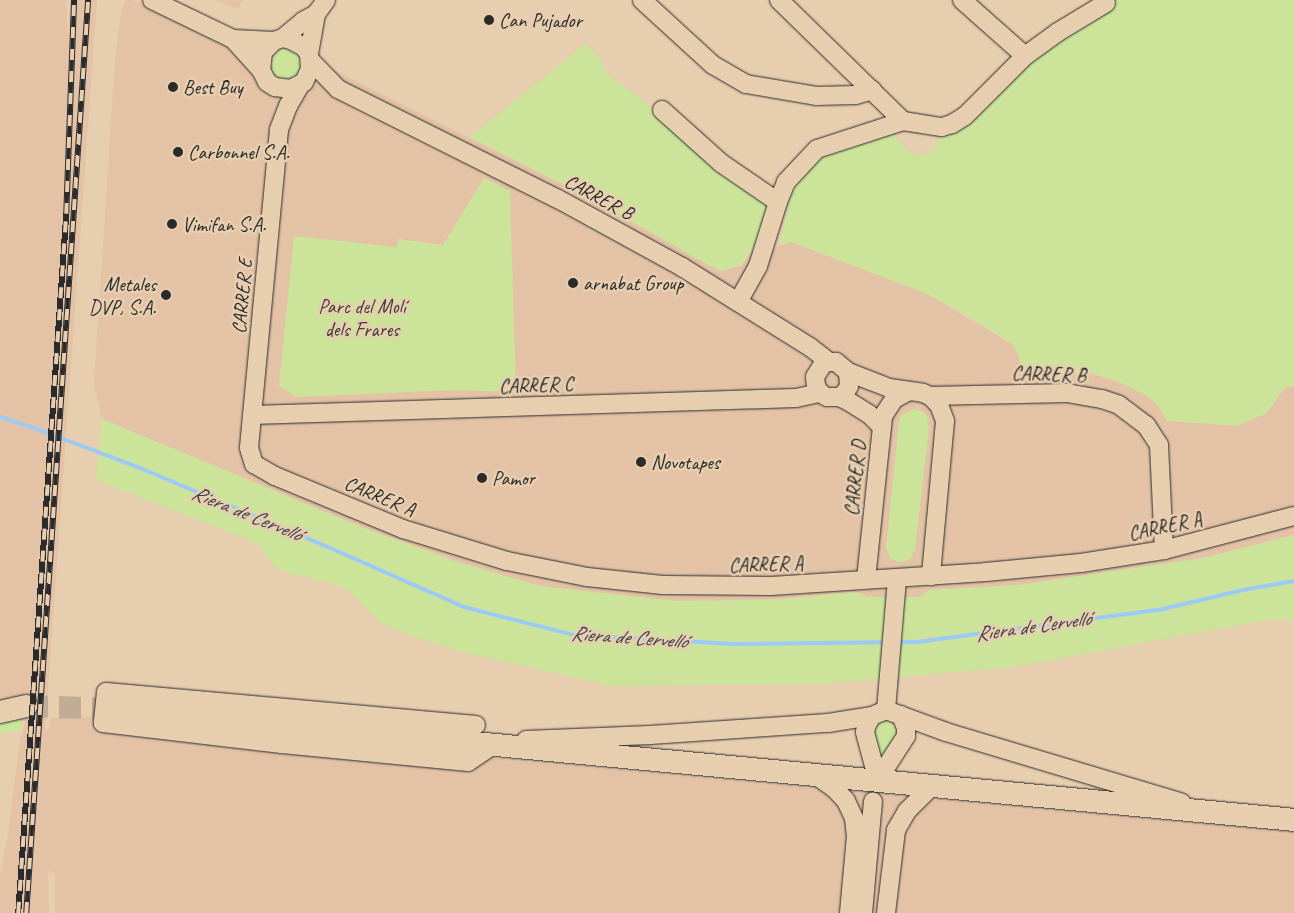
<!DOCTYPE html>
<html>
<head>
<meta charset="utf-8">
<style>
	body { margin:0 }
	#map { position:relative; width:1294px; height:913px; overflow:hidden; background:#e7ceaf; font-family:Caveat,sans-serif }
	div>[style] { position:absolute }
	.built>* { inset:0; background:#e3c2a6 }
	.green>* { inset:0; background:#cbe49a }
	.round { border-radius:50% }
	.stream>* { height:4px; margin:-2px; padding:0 2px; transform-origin:2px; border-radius:2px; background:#9dc9f7 }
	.major-tunnel>* { height:22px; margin-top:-11px; transform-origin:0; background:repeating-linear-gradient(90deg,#c1ad95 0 22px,transparent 0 33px) }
	.roads { filter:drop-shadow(0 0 1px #2b2b2b) drop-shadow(0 0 1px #2b2b2b) }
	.minor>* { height:18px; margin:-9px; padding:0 9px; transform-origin:9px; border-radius:9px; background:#e7ceaf }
	.major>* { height:22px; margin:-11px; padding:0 11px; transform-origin:11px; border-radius:11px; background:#e7ceaf }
	.rail>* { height:5.5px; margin-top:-2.75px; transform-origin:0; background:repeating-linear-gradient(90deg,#e7ceaf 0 11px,#2b2b2b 0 22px); box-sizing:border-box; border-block:1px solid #2b2b2b }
	.dots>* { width:14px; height:14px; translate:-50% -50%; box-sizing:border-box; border:2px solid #e7ceaf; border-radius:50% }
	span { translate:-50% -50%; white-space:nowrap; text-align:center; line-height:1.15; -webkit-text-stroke:5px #e7ceaf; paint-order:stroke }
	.poi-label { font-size:20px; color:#2b2b2b }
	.left { translate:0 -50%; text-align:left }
	.right { translate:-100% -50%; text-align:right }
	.street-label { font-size:20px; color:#2b2b2b }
	.park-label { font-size:20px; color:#3b3e36 }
	.water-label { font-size:21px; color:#3c434a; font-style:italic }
</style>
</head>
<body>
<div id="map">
	<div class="built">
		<div style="clip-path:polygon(0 0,66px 0,68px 43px,70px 0,97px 0,45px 731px,49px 731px,51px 718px,113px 717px,462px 755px,1294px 832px,1294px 913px,55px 913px,55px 873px,48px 871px,49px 913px,0 913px,0 875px,8px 834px,20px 740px,24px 729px,26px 707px,0 702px)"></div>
		<div style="clip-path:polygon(126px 0,133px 0,227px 44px,324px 65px,592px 199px,721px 271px,741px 266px,750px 255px,791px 242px,925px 293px,1012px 344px,1019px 356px,1064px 372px,1090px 373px,1117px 381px,1148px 396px,1159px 407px,1167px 421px,1294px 386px,1294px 535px,1203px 558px,1019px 585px,929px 590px,919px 597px,867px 597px,860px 593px,850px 592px,751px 601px,677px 601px,639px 599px,540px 586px,461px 563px,364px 528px,123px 428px,102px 419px,94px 385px,115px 61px,121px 12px)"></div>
		<div style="clip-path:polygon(214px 0,243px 0,237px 9px)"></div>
	</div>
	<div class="green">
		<div style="clip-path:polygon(1118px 0,1294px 0,1294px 386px,1285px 387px,1267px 413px,1237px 426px,1167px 421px,1159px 407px,1148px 396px,1117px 381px,1090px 373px,1020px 375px,1019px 356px,1012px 344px,961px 312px,925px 293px,791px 242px,780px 245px,792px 186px,820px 156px,891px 131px,911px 155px,930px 152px,945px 132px,1025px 61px)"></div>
		<div style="clip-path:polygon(586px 43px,599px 58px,608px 75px,664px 116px,767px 201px,768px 210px,757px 242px,741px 265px,721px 271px,710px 266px,592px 199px,470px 137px)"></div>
		<div class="round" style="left:268px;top:47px;width:34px;height:34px"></div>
		<div style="clip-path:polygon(484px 178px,510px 191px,516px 392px,455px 390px,296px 397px,279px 386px,294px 236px,397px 247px,399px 239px,443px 245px)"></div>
		<div style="clip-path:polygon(913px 409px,923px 412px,927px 417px,929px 428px,915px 550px,910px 559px,900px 563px,890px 558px,886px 548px,899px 421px,902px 415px)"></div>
		<div style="clip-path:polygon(102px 419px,364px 528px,461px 563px,540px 586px,677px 601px,792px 599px,850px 592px,860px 593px,867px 597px,919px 597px,929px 590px,1019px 585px,1203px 558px,1294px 535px,1294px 619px,1266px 620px,1014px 667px,822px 684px,613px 686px,462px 652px,414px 637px,381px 623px,347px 590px,331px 583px,290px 574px,276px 568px,258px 545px,246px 539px,96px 480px)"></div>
		<div style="clip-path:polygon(0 720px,22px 720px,21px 731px,0 733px)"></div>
		<div style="clip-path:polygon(887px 720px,898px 728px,897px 739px,880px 757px,873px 728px,878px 722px)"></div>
	</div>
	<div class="stream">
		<div style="left:0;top:417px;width:47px;rotate:18.4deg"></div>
		<div style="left:45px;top:432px;width:102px;rotate:20.8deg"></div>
		<div style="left:140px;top:468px;width:204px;rotate:22.8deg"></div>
		<div style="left:328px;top:547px;width:149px;rotate:23.8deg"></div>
		<div style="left:464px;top:607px;width:114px;rotate:14.3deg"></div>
		<div style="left:574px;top:635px;width:160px;rotate:3.2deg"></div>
		<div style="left:734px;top:644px;width:153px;rotate:-0.7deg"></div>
		<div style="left:896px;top:642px;width:21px"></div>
		<div style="left:917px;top:642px;width:248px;rotate:-7.6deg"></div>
		<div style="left:1163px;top:609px;width:82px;rotate:-13.4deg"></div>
		<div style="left:1243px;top:590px;width:52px;rotate:-10deg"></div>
	</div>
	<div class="major-tunnel">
		<div style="left:26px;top:706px;width:86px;rotate:2deg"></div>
	</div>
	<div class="roads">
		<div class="minor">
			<div style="left:152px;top:0;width:90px;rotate:25.7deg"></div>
			<div style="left:233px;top:39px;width:42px;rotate:47.9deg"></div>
			<div style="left:261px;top:70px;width:13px;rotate:63deg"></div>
			<div style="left:267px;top:82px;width:9px;rotate:32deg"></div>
			<div style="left:275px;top:87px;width:16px;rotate:7deg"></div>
			<div style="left:291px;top:89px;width:15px;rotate:-28deg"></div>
			<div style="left:304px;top:82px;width:14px;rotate:-65deg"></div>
			<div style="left:310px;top:69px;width:15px;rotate:-94deg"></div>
			<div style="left:309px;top:54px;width:9px;rotate:-126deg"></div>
			<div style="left:304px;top:47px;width:15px;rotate:-152deg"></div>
			<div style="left:291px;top:40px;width:8px;rotate:-166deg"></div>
			<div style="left:283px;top:38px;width:9px;rotate:162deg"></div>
			<div style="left:274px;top:41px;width:16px;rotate:135deg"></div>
			<div style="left:263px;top:52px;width:18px;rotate:96deg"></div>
			<div style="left:642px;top:0;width:96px;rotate:42.5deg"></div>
			<div style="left:713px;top:65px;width:38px;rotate:30deg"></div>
			<div style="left:746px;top:84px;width:71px;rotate:9.7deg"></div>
			<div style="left:816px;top:96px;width:40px;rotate:-1.4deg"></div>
			<div style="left:856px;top:95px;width:17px;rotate:-17deg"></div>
			<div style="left:779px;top:0;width:173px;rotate:44.3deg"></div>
			<div style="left:962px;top:0;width:84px;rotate:41.6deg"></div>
			<div style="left:283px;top:38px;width:26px;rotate:-40deg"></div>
			<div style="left:303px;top:21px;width:15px;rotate:-28deg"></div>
			<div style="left:233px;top:39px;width:41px;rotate:2.8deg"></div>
			<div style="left:309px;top:54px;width:41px;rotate:-80.1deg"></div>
			<div style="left:316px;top:14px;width:17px;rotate:-54deg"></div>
			<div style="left:311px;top:61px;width:39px;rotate:46deg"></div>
			<div style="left:338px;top:89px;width:246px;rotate:26.6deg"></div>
			<div style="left:558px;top:199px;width:141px;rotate:28.7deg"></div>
			<div style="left:682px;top:267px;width:151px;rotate:32deg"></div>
			<div style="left:810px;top:347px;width:24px;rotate:38deg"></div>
			<div style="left:299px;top:87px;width:22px;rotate:120deg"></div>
			<div style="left:288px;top:106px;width:26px;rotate:111deg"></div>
			<div style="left:279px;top:130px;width:319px;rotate:95.4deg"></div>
			<div style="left:249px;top:448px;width:17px;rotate:73deg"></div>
			<div style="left:254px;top:464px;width:24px;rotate:30deg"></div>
			<div style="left:275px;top:476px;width:139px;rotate:22.5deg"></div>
			<div style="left:403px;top:529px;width:109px;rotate:17.1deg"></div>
			<div style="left:507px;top:561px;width:82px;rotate:11.3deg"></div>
			<div style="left:587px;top:577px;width:76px;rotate:6deg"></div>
			<div style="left:663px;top:585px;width:108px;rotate:0.5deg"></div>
			<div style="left:771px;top:586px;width:215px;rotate:-3.7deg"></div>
			<div style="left:986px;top:572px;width:95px;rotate:-5.4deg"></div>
			<div style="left:1081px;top:563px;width:84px;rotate:-8.9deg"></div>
			<div style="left:1164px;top:550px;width:134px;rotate:-14.7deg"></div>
			<div style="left:662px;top:110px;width:79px;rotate:41.9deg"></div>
			<div style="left:721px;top:163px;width:69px;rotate:34.4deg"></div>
			<div style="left:738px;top:302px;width:41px;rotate:-60.9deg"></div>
			<div style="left:758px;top:266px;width:67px;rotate:-72.6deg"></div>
			<div style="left:778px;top:202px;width:22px;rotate:-68deg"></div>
			<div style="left:786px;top:182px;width:45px;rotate:-46.8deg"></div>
			<div style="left:817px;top:149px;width:90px;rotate:-18deg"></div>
			<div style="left:903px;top:121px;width:39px;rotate:9deg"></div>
			<div style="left:942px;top:127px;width:10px;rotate:-17deg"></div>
			<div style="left:952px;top:124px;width:15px;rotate:-32deg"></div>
			<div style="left:965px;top:116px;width:85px;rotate:-45deg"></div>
			<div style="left:1025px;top:56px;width:41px;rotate:-36deg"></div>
			<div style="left:1058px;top:32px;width:56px;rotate:-31.1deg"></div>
			<div style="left:848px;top:372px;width:44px;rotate:21.3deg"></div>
			<div style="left:889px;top:388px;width:34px;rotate:8deg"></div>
			<div style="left:923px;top:393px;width:8px;rotate:23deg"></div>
			<div style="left:930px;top:396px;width:137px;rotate:-1.3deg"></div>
			<div style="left:1067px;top:393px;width:36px;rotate:10deg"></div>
			<div style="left:1102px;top:399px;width:18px;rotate:19deg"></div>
			<div style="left:1119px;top:405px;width:34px;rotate:37deg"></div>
			<div style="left:1146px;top:425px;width:24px;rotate:57deg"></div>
			<div style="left:1159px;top:445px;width:105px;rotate:87.3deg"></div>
			<div style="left:930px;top:396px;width:13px;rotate:45deg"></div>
			<div style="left:939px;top:405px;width:17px;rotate:69deg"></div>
			<div style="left:945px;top:421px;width:156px;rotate:95.2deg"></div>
			<div style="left:839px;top:397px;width:7px;rotate:-34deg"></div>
			<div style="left:845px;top:393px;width:8px;rotate:-60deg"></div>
			<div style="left:849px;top:386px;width:14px;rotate:-94deg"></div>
			<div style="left:848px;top:372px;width:16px;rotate:-140deg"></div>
			<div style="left:836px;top:362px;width:7px;rotate:180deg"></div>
			<div style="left:829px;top:362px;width:6px;rotate:162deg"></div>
			<div style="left:823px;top:364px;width:15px;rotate:122deg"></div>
			<div style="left:815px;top:377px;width:9px;rotate:84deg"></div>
			<div style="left:816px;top:386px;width:8px;rotate:60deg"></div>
			<div style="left:820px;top:393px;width:8px;rotate:30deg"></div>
			<div style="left:827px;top:397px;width:12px"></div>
			<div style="left:839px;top:397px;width:10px;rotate:24deg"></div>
			<div style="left:848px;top:401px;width:25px;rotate:32deg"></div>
			<div style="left:869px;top:414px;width:17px;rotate:45deg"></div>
			<div style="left:252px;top:415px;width:544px;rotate:-1.79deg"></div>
			<div style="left:796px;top:398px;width:25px;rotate:-12deg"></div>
			<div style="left:866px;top:579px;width:164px;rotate:-84deg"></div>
			<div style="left:883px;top:416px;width:20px;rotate:-57deg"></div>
			<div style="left:894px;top:399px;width:15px;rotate:-28deg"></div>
			<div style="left:886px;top:710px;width:132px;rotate:-85.2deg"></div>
			<div style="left:476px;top:725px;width:371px;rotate:-174.9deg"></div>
			<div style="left:106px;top:692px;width:31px;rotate:96deg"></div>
			<div style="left:103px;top:723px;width:180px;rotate:6.7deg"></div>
			<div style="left:282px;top:744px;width:187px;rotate:5.5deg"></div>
			<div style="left:468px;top:762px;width:29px;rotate:-34deg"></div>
			<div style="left:526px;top:740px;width:124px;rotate:-2.3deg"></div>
			<div style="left:650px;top:735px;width:178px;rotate:-3.9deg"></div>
			<div style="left:828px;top:723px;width:45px;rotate:-9deg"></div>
			<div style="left:874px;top:766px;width:35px;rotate:-105deg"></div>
			<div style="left:865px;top:732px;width:8px;rotate:-76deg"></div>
			<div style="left:867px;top:724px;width:9px;rotate:-58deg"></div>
			<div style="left:872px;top:716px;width:15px;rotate:-23deg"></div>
			<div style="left:886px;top:710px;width:64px;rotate:20.1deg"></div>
			<div style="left:946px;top:732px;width:246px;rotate:16.7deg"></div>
			<div style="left:886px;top:767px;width:37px;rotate:-57deg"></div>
			<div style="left:906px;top:736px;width:8px;rotate:-90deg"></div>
			<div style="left:906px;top:728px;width:14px;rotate:-111deg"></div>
			<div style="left:818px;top:777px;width:21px;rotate:35deg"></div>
			<div style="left:835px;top:789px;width:16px;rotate:47deg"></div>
			<div style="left:846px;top:801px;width:19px;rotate:65deg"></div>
			<div style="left:854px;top:818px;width:18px;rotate:84deg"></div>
			<div style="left:856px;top:836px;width:77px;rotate:95.2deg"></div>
			<div style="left:863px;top:913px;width:112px;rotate:-84.9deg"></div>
			<div style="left:886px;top:913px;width:84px;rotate:-83.1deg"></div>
			<div style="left:896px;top:830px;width:22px;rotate:-60deg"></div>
			<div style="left:907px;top:811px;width:34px;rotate:-45deg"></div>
		</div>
		<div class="major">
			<div style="left:112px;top:709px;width:1187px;rotate:5.36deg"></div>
			<div style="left:0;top:712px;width:27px;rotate:-13deg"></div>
		</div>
	</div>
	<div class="rail">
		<div style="left:18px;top:913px;width:701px;rotate:-86.07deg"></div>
		<div style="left:66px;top:214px;width:214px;rotate:-87.9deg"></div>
		<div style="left:26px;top:913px;width:915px;rotate:-86.12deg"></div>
	</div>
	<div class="dots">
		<div style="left:489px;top:20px;background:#2b2b2b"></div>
		<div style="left:173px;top:87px;background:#2b2b2b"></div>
		<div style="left:178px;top:152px;background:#2b2b2b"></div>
		<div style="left:172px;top:224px;background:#2b2b2b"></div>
		<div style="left:573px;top:283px;background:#2b2b2b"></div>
		<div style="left:166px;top:295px;background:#2b2b2b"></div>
		<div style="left:641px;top:462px;background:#2b2b2b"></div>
		<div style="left:482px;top:478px;background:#2b2b2b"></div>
	</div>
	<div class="poi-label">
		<span class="left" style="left:499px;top:20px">Can Pujador</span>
		<span class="left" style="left:183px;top:87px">Best Buy</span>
		<span class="left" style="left:188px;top:152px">Carbonnel S.A.</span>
		<span class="left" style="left:182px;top:224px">Vimifan S.A.</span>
		<span class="left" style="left:583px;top:283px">arnabat Group</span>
		<span class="right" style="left:156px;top:296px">Metales<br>DVP, S.A.</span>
		<span class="left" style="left:651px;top:462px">Novotapes</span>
		<span class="left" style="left:492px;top:478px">Pamor</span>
	</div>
	<div class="street-label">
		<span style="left:599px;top:197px;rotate:28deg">CARRER B</span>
		<span style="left:242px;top:296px;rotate:-85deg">CARRER E</span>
		<span style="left:1049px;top:374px;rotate:2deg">CARRER B</span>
		<span style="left:536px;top:385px;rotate:-2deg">CARRER C</span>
		<span style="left:855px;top:478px;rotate:-84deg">CARRER D</span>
		<span style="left:380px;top:496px;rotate:22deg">CARRER A</span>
		<span style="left:1165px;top:526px;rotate:-12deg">CARRER A</span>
		<span style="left:766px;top:564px;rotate:-2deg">CARRER A</span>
	</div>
	<div class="park-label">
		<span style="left:362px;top:318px">Parc del Molí<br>dels Frares</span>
	</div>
	<div class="water-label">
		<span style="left:247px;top:513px;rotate:22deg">Riera de Cervelló</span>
		<span style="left:1033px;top:626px;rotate:-8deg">Riera de Cervelló</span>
		<span style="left:629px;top:637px;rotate:4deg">Riera de Cervelló</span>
	</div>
</div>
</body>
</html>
